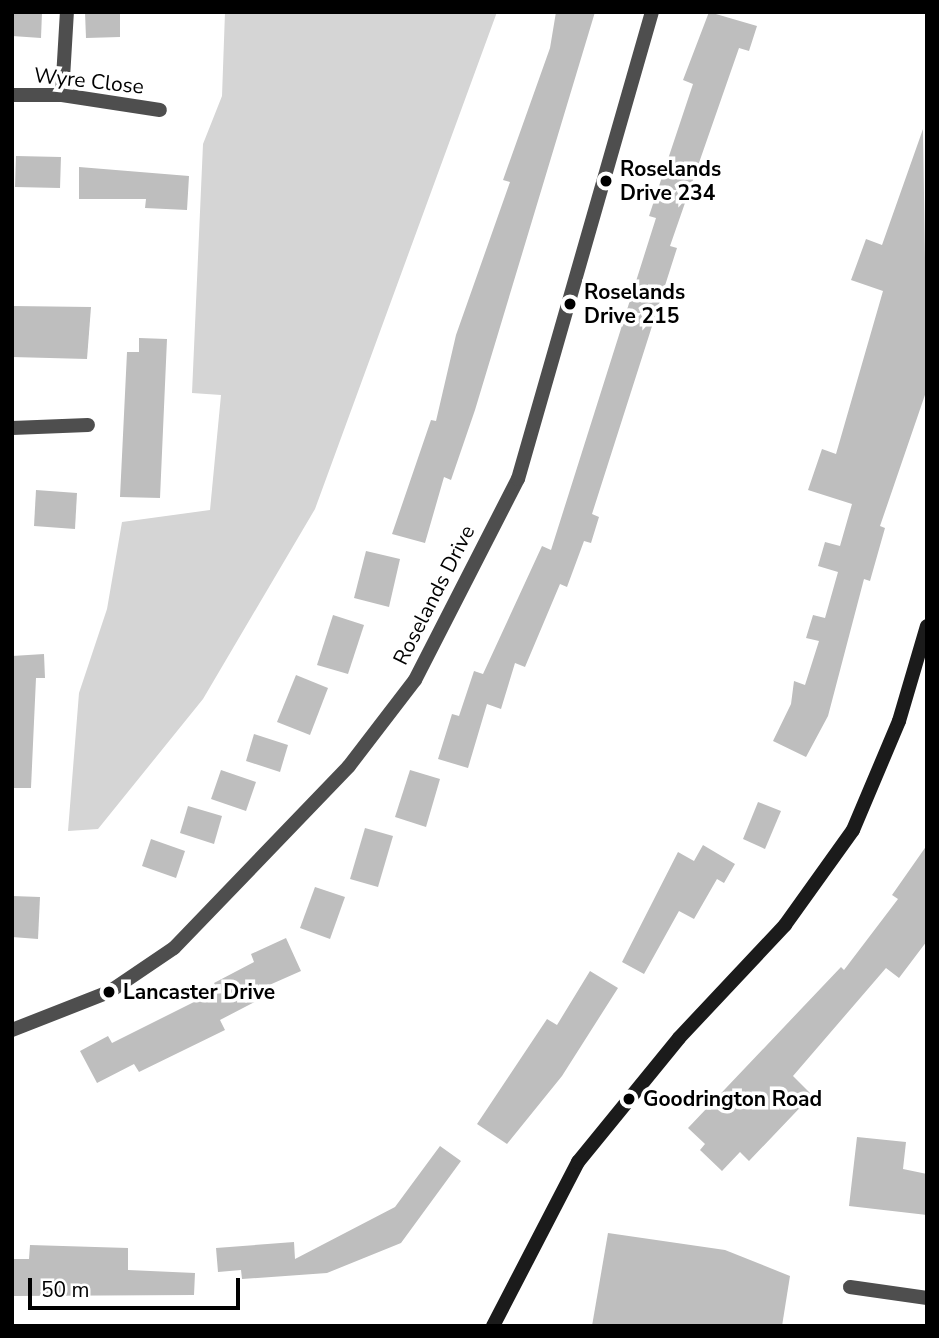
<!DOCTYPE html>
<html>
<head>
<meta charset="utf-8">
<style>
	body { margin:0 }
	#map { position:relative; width:939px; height:1338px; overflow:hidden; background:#fff; font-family:"Nunito Sans",sans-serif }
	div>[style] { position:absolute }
	.green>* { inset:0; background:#d5d5d5 }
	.building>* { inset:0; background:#bebebe }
	.lane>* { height:14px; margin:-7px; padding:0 7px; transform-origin:7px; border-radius:7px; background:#4e4e4e }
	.street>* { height:14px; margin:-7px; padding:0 7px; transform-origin:7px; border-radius:7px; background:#4e4e4e }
	.secondary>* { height:14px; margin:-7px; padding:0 7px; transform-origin:7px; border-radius:7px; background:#1b1b1b }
	.dots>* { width:19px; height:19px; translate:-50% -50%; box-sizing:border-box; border:4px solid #fff; border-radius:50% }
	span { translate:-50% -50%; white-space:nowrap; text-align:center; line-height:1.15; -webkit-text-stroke:7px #fff; paint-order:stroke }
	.street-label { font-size:21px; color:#000 }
	.poi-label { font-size:21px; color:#000; font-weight:700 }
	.left { translate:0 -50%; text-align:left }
	.frame { position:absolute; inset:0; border:14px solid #000; pointer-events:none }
	.scale { position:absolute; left:28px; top:1278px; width:212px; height:32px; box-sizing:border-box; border:4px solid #000; border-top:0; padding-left:9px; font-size:21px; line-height:24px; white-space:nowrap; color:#000; -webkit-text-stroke:5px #fff; paint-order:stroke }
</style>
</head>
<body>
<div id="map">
	<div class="green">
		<div style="clip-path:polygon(225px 12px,497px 12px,315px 509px,203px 699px,98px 829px,68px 831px,79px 693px,107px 609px,122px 522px,210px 510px,221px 395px,192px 393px,203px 144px,222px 96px)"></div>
	</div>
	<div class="building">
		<div style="clip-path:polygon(12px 12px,42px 12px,41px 38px,12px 36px)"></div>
		<div style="clip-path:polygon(85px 12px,120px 12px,120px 37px,86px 38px)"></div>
		<div style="clip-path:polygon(556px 12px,595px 12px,475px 410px,451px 480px,444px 477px,425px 543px,392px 534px,431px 420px,436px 421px,456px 335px,510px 182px,503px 180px,550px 48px)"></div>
		<div style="clip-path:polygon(709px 12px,757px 26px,749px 51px,739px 48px,670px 246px,677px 248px,592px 514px,599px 517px,591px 543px,584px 541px,567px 587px,560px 584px,525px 667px,515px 663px,501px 709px,487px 704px,468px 768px,438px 759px,452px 714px,459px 716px,474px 671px,483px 674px,542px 546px,551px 550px,656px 218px,649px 216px,693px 84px,683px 80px)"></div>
		<div style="clip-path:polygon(923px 129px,927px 389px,880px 526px,885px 528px,870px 581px,864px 579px,828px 716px,806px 757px,773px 741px,791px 704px,794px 681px,805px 685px,819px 641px,806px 638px,813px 615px,825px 618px,838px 572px,818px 566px,825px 542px,840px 546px,852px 504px,808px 490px,822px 449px,836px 454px,883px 291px,851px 280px,866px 239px,882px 245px)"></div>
		<div style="clip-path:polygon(16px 156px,61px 157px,60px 188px,15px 187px)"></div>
		<div style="clip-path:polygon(79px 167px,189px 176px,187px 210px,145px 208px,146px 199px,79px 199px)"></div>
		<div style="clip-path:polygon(12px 306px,91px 307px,87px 359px,12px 357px)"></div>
		<div style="clip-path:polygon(139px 338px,167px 339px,160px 498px,120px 497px,127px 352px,139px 352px)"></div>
		<div style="clip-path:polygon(36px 490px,77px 493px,75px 529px,34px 526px)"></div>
		<div style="clip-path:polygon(366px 551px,400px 559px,389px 607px,354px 598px)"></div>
		<div style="clip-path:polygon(333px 615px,364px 625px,348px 674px,317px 665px)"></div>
		<div style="clip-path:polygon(44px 654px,45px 678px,36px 678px,31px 788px,12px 788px,12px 656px)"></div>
		<div style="clip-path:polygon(296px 675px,328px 688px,310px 735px,277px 722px)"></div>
		<div style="clip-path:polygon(254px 734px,288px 745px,280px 772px,246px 761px)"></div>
		<div style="clip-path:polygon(221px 770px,256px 782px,246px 811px,211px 799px)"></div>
		<div style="clip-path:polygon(410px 770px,440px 779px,426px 827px,395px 817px)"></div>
		<div style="clip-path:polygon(758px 802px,781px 811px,765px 849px,743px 839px)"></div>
		<div style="clip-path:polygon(188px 806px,222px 816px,214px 844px,180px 833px)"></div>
		<div style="clip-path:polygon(365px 828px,393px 836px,378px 887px,350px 879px)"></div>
		<div style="clip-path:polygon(151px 839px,185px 851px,176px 878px,142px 866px)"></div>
		<div style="clip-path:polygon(703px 845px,735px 864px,724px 883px,717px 879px,694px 919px,679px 911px,644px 974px,622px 962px,678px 852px,694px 861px)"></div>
		<div style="clip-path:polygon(927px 845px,927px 941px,899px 978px,886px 968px,793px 1076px,812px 1095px,749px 1161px,740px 1152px,722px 1171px,700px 1150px,705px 1144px,688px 1128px,841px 967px,844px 970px,898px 899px,892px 895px)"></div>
		<div style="clip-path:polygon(315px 887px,345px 897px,330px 939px,300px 928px)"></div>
		<div style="clip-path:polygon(12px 896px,40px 897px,38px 939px,12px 937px)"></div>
		<div style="clip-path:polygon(286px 938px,301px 971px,258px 990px,262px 998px,220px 1020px,225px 1030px,139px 1072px,134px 1064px,97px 1083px,80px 1051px,108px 1036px,112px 1043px,218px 990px,214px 983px,254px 962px,251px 954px)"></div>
		<div style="clip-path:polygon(590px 971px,618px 988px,562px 1076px,507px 1144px,477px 1124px,547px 1019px,557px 1025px)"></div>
		<div style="clip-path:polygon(857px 1137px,906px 1142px,903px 1169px,927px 1174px,927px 1215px,849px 1206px)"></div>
		<div style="clip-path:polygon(440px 1146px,461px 1161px,401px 1243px,327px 1273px,242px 1279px,241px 1270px,218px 1272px,216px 1248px,294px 1242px,295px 1259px,395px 1207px)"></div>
		<div style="clip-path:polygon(608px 1233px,725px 1250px,790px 1276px,782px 1326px,592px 1326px)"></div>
		<div style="clip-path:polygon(30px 1245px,128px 1248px,128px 1270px,195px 1273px,194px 1295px,12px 1296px,12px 1259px,29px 1259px)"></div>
	</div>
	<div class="lane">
		<div style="left:62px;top:95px;width:83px;rotate:-86.6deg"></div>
	</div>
	<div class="street">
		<div style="left:12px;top:95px;width:50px"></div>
		<div style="left:62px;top:95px;width:99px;rotate:8.7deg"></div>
		<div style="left:12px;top:428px;width:76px;rotate:-2.3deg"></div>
		<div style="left:12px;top:1030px;width:104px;rotate:-21.4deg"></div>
		<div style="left:109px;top:992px;width:78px;rotate:-34.1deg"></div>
		<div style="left:174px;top:948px;width:252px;rotate:-46.1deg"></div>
		<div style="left:349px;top:766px;width:108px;rotate:-52.5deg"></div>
		<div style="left:415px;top:680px;width:226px;rotate:-62.9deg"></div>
		<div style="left:518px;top:479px;width:486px;rotate:-74deg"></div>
		<div style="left:850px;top:1287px;width:78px;rotate:8.1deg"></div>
	</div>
	<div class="secondary">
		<div style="left:493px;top:1326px;width:185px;rotate:-62.6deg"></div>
		<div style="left:578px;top:1162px;width:160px;rotate:-50.8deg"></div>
		<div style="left:679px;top:1038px;width:155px;rotate:-46.8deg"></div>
		<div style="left:785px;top:925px;width:117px;rotate:-54.4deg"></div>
		<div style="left:853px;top:830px;width:118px;rotate:-67.1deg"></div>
		<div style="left:899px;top:721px;width:99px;rotate:-73.6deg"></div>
	</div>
	<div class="dots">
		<div style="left:606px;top:181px;background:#000"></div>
		<div style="left:570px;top:304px;background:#000"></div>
		<div style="left:109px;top:992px;background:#000"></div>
		<div style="left:629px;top:1099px;background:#000"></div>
	</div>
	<div class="street-label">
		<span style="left:89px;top:81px;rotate:6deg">Wyre Close</span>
		<span style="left:434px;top:595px;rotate:-63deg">Roselands Drive</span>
	</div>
	<div class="poi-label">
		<span class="left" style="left:620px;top:181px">Roselands<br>Drive 234</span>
		<span class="left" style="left:584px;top:304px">Roselands<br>Drive 215</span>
		<span class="left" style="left:123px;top:992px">Lancaster Drive</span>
		<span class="left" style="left:643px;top:1099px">Goodrington Road</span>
	</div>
	<div class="frame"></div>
	<div class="scale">50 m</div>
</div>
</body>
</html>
